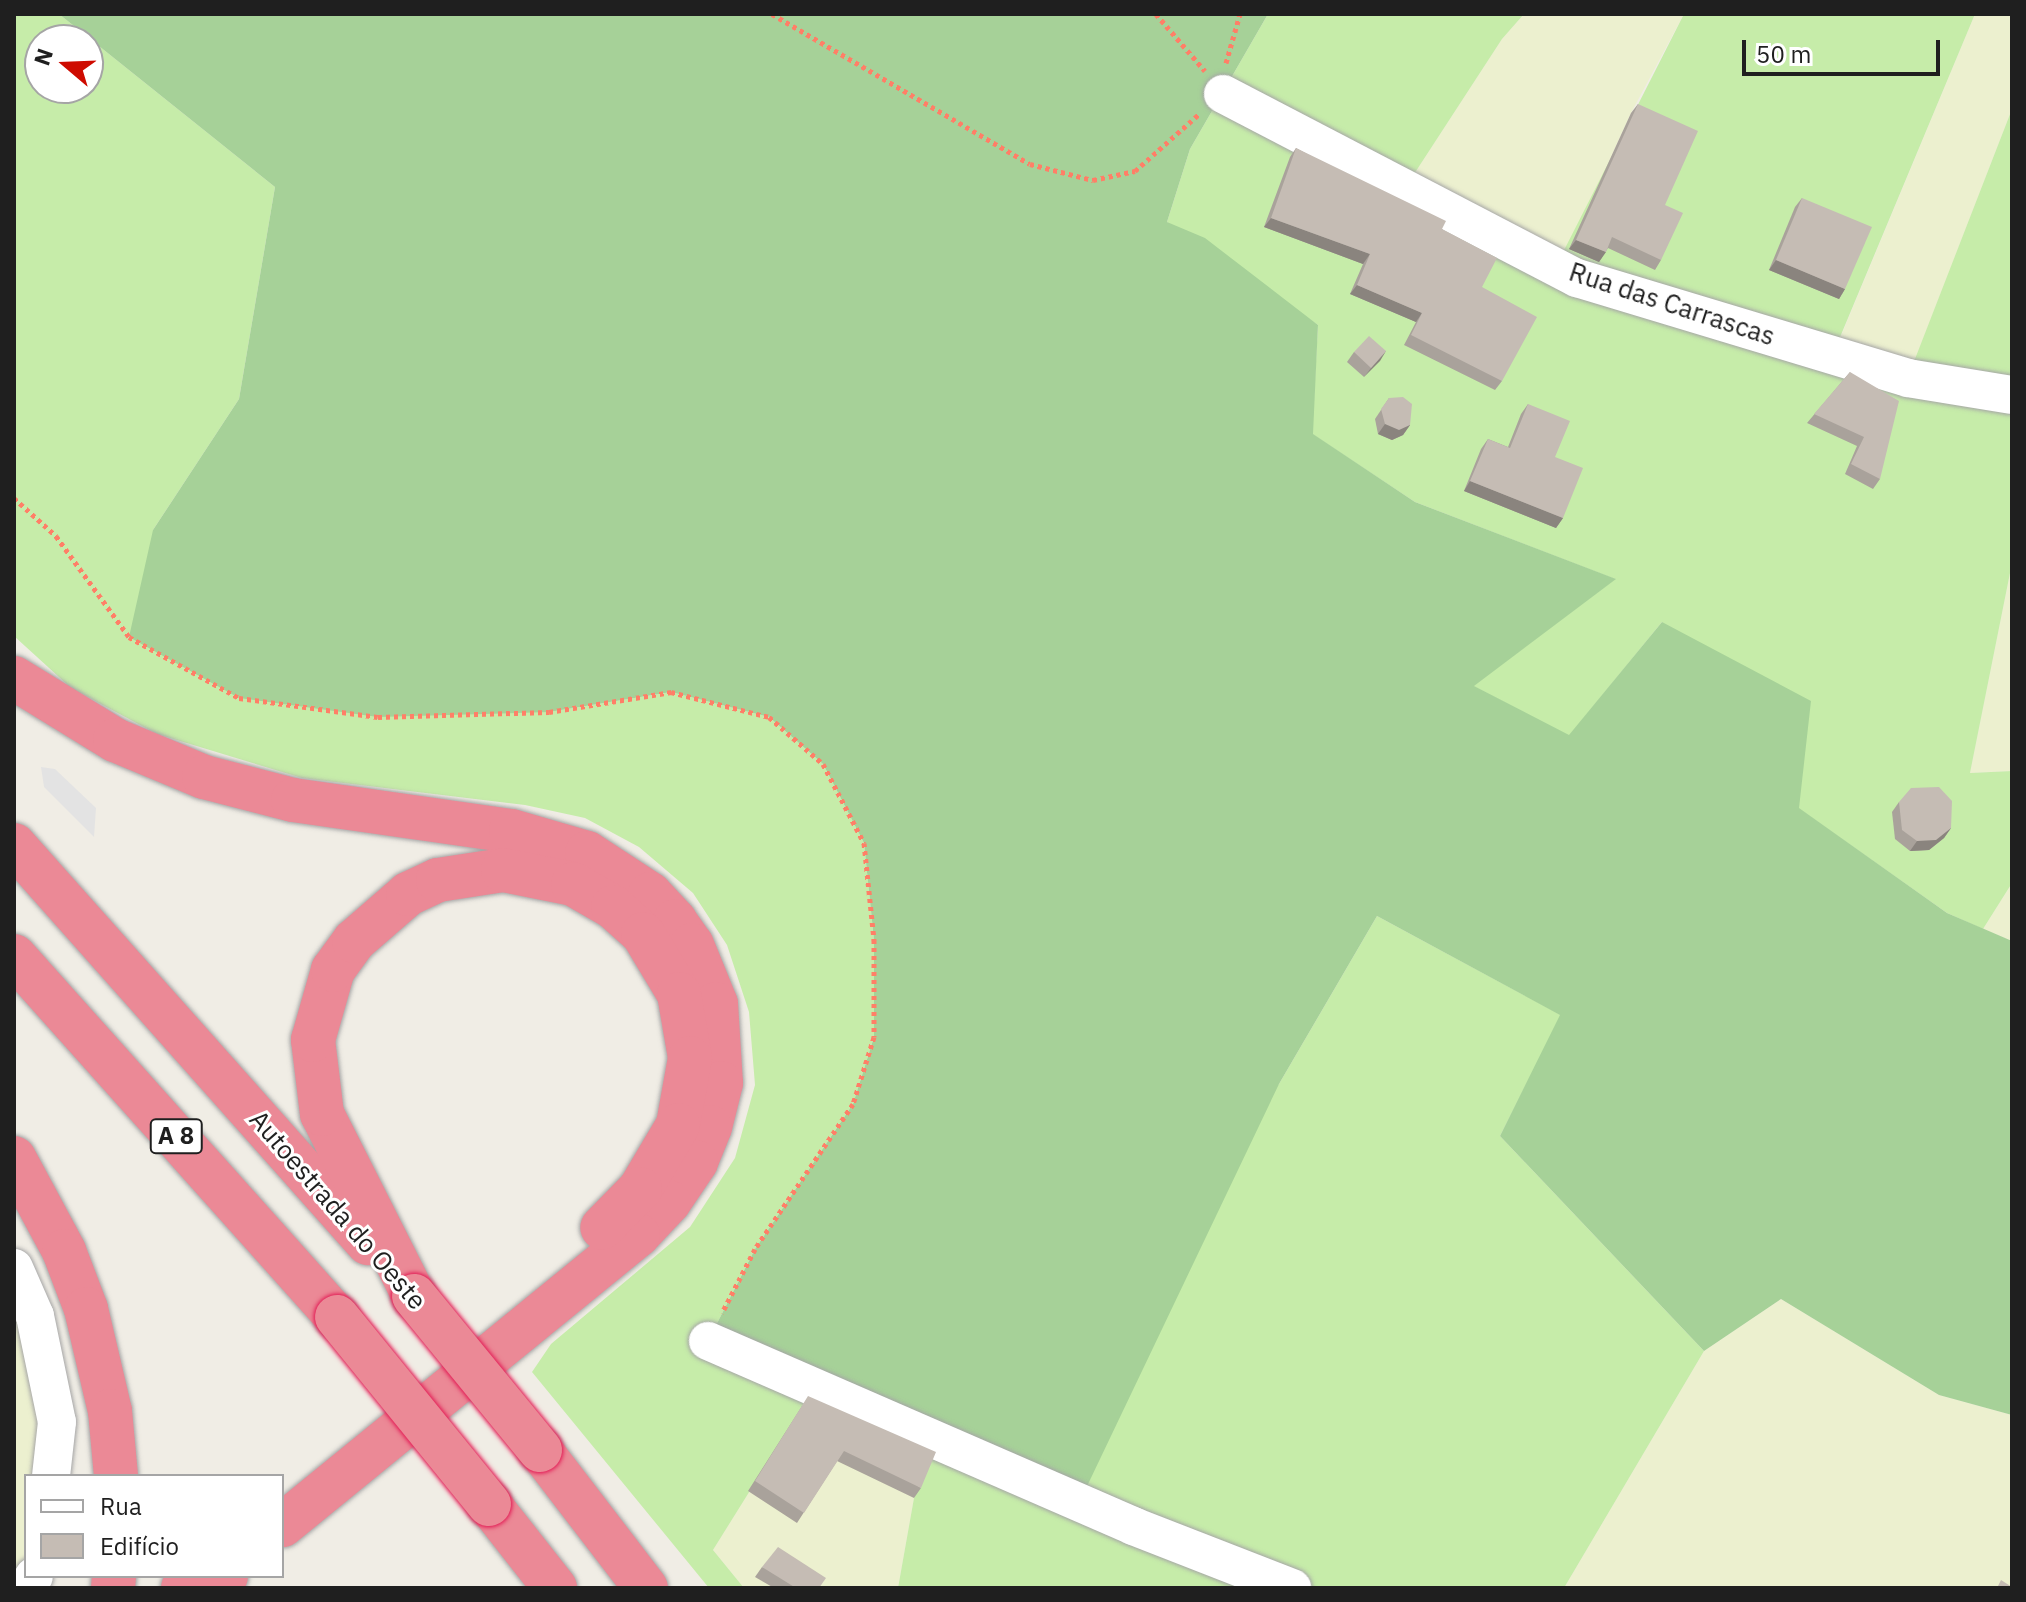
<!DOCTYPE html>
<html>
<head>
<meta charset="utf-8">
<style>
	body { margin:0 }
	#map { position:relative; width:2026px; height:1602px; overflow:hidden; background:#f0ede5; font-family:"IBM Plex Sans",sans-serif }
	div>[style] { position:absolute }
	.farmland>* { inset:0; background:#ecf0cf }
	.grass>* { inset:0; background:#c6eca9 }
	.forest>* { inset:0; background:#a6d198 }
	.parking>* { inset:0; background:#e3e3e3 }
	.path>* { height:5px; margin-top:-2.5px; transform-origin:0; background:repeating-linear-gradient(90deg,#ff7f67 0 4px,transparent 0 8px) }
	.roads { filter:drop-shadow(0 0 2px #a6a6a6) drop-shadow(0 0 2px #a6a6a6) }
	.minor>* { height:38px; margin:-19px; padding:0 19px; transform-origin:19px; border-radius:19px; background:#fff }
	.highway>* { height:44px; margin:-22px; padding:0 22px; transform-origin:22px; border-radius:22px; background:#eb8996 }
	.bridges { filter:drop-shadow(0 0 2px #e31d56) drop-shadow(0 0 2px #e31d56) }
	.highway-bridge>* { height:44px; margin:-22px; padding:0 22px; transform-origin:22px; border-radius:22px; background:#eb8996 }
	.wall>* { inset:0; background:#a9a29b }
	.shaded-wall>* { inset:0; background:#8a847e }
	.building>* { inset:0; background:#c5bcb4 }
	span { translate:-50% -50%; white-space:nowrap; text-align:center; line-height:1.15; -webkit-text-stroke:6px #fff; paint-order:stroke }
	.shield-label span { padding:2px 6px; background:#fff; border:2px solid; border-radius:6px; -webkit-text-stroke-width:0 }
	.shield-label { font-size:24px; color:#1f1f1f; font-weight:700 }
	.street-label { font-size:26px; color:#1f1f1f }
	.frame { position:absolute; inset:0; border:16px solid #1f1f1f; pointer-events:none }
	.legend { position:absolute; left:24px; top:1474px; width:260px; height:104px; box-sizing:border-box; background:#fff; border:2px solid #a5a5a5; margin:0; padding:10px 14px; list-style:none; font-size:24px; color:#1f1f1f }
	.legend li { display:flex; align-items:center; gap:16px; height:40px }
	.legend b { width:40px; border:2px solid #a5a5a5 }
	.north { position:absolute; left:24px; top:24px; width:80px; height:80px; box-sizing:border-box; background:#fff; border:2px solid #a5a5a5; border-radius:50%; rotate:289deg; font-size:22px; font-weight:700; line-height:32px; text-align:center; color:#1f1f1f }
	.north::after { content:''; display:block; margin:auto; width:28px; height:36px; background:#ce0b00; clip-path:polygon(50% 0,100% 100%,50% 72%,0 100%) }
	.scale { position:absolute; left:1742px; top:40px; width:198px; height:36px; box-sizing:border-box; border:4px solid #1f1f1f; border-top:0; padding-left:10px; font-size:24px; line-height:28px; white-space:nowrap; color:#1f1f1f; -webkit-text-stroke:6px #fff; paint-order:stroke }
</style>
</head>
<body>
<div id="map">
	<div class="farmland">
		<div style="clip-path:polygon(1524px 14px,1684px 14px,1631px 113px,1568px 252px,1405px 188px,1502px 39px)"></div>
		<div style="clip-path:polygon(1975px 14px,2012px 14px,2012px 109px,1908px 378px,1833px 355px)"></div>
		<div style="clip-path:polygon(2012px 563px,2012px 771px,1970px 773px)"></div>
		<div style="clip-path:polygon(2012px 883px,2012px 941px,1983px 929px)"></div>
		<div style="clip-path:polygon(14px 1268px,51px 1476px,26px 1476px,26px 1576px,14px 1588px)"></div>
		<div style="clip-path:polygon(1781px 1299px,1939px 1395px,2012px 1415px,2012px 1588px,1564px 1588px,1704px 1351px)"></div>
		<div style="clip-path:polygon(814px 1387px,941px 1443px,914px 1498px,898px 1588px,744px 1588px,713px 1550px)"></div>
	</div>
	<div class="grass">
		<div style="clip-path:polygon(evenodd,14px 14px,59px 14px,275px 187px,239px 399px,153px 530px,549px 712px,671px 692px,769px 717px,823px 764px,864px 843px,874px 940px,874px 1037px,853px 1104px,755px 1249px,708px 1341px,809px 1396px,713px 1550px,744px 1588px,709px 1588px,532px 1372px,551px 1344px,690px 1227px,735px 1158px,755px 1085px,749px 1012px,727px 945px,693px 893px,639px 847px,585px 818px,525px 805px,302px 778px,157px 734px,71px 688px,14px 636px,14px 14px,40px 40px,88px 40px,88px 88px,40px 88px,40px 40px)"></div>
		<div style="clip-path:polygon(1268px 14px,1524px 14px,1502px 39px,1405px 188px,1556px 266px,1684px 14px,1975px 14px,1833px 354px,1908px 377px,2012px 109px,2012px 563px,1970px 773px,2012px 771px,2012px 883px,1983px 929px,1947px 913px,1798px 808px,1662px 622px,1569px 736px,1473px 686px,1615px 579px,1415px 502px,1312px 434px,1318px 325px,1167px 222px,1190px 149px)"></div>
		<div style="clip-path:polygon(1377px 916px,1561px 1015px,1500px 1136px,1704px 1351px,1564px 1588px,898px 1588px,914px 1498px,931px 1458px,1279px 1084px)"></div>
	</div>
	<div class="forest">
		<div style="clip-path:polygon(59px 14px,1268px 14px,1190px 149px,1167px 222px,1205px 238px,1318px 325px,1313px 434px,1415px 502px,1616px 579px,1474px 686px,1569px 735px,1662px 622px,1811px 701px,1799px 808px,1947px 913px,2012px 941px,2012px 1415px,1939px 1395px,1781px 1299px,1704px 1351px,1500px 1136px,1560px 1015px,1377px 916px,1279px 1084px,1079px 1503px,708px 1341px,755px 1249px,853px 1104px,874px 1037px,874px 940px,864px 843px,823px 764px,769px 717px,671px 692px,549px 712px,378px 717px,239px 698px,129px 637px,153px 530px,239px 399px,275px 187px)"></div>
	</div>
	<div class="parking">
		<div style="clip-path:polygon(41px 767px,55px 769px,96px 808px,94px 837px,44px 787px)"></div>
	</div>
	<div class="path">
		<div style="left:772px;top:14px;width:298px;rotate:30.2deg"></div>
		<div style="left:1030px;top:164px;width:65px;rotate:14.3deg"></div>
		<div style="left:1093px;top:180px;width:43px;rotate:-12.1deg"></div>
		<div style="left:1135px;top:171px;width:86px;rotate:-41.7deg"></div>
		<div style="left:1156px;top:14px;width:75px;rotate:49.3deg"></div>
		<div style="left:1226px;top:63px;width:51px;rotate:-74.1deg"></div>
		<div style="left:14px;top:498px;width:57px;rotate:42.1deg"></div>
		<div style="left:56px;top:536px;width:125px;rotate:54.1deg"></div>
		<div style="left:129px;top:637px;width:126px;rotate:29deg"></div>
		<div style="left:239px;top:698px;width:140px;rotate:7.8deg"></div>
		<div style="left:378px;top:717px;width:171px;rotate:-1.7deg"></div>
		<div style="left:549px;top:712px;width:124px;rotate:-9.3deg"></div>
		<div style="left:671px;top:692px;width:101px;rotate:14.3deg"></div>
		<div style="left:769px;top:717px;width:72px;rotate:41deg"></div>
		<div style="left:823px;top:764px;width:89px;rotate:62.6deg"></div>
		<div style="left:864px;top:843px;width:98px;rotate:84.1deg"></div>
		<div style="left:874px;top:940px;width:97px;rotate:90deg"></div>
		<div style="left:874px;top:1037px;width:70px;rotate:107.4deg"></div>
		<div style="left:853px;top:1104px;width:175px;rotate:124.1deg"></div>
		<div style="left:755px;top:1249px;width:72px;rotate:117.3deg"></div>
	</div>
	<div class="roads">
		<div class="minor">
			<div style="left:1223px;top:94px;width:399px;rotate:27.5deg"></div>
			<div style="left:1577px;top:278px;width:346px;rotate:16.8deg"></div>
			<div style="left:1908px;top:378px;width:105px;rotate:9.3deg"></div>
			<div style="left:14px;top:1268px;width:52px;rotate:66.4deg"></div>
			<div style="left:35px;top:1316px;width:108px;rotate:78.3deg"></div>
			<div style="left:57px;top:1422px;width:54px;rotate:96.3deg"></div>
			<div style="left:708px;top:1341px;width:464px;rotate:23.5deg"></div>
			<div style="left:1133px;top:1526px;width:171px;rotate:21.3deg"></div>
			<div style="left:26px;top:1588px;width:14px;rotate:-56deg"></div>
		</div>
		<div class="highway">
			<div style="left:14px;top:678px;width:119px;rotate:31.5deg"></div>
			<div style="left:115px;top:740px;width:96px;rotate:22.6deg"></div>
			<div style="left:204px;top:777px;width:92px;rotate:14.5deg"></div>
			<div style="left:293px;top:800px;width:220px;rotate:8.1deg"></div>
			<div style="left:511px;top:831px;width:79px;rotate:16.1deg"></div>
			<div style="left:587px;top:853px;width:75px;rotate:33.1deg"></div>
			<div style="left:650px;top:894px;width:37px;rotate:47deg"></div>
			<div style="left:675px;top:921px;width:29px;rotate:55deg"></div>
			<div style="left:692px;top:945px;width:64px;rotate:67.9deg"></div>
			<div style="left:716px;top:1004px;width:79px;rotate:86.4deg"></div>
			<div style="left:721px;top:1083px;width:45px;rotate:104deg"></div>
			<div style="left:710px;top:1127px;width:38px;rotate:112deg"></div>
			<div style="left:696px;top:1162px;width:48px;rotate:124deg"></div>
			<div style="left:669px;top:1202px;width:45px;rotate:133.2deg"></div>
			<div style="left:638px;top:1235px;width:459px;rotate:140.8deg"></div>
			<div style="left:14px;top:845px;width:533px;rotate:48.35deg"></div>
			<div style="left:14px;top:956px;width:484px;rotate:48.2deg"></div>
			<div style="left:14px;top:1158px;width:106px;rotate:61.7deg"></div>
			<div style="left:64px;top:1251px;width:62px;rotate:69.2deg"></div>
			<div style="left:86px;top:1309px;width:105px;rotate:76.8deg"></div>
			<div style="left:110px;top:1411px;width:65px;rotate:84.7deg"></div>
			<div style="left:414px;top:1296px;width:204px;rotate:-116.8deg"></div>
			<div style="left:322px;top:1114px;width:75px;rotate:-96.9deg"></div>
			<div style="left:313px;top:1040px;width:73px;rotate:-74.1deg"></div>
			<div style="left:333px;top:970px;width:36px;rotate:-54deg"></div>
			<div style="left:354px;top:941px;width:72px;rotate:-41deg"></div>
			<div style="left:408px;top:894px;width:33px;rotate:-25deg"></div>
			<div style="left:438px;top:880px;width:66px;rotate:-8.7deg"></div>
			<div style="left:503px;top:870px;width:71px;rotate:11.3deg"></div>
			<div style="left:573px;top:884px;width:46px;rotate:29.9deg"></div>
			<div style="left:613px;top:907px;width:40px;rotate:42deg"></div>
			<div style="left:643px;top:934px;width:70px;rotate:59deg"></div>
			<div style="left:679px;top:994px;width:65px;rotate:80.2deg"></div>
			<div style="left:690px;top:1058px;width:68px;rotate:100.2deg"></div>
			<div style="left:678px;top:1125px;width:74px;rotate:120.7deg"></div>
			<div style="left:640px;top:1189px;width:54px;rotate:134.3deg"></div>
			<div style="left:540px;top:1450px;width:174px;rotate:52.5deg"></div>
			<div style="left:489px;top:1504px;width:107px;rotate:51.8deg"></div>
			<div style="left:113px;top:1588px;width:12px;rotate:-85deg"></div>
			<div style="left:183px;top:1588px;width:14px;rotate:-56deg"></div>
			<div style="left:217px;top:1588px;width:15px;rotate:-53deg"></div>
		</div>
	</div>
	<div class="bridges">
		<div class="highway-bridge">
			<div style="left:414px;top:1296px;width:199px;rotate:50.7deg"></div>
			<div style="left:337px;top:1317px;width:241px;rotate:50.9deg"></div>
		</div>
	</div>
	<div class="wall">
		<div style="clip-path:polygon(1638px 104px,1665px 205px,1661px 260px,1655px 270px,1608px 248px,1599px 262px,1569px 249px,1631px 113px)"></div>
		<div style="clip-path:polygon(1296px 148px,1442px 229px,1482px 287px,1502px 381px,1495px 390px,1404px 345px,1416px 322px,1350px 294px,1363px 264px,1264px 227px,1290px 157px)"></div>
		<div style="clip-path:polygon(1802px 198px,1845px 289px,1839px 299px,1769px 270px,1795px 207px)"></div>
		<div style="clip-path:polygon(1386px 351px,1364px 377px,1347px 362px,1354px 352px)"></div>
		<div style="clip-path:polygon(1850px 372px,1880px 479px,1873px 489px,1845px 474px,1857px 446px,1807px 423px)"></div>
		<div style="clip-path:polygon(1389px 398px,1410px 425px,1403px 435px,1392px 440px,1378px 434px,1375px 419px)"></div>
		<div style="clip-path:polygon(1528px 404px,1555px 457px,1563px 518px,1556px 528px,1464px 491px,1481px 449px,1488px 439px,1508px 447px,1521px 414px)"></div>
		<div style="clip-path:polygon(1899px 802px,1951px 828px,1944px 838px,1929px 850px,1910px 851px,1895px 839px,1892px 812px)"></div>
		<div style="clip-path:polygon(802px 1406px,921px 1488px,914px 1498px,837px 1461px,797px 1523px,748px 1491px)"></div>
		<div style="clip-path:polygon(762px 1567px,819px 1588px,774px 1588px,755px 1577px)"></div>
	</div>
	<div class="shaded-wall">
		<div style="clip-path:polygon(1271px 218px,1370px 254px,1363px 264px,1264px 227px)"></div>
		<div style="clip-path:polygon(1576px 240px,1606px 252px,1599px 262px,1569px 249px)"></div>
		<div style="clip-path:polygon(1776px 260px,1845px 289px,1839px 299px,1769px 270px)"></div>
		<div style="clip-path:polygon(1357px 285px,1422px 313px,1416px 322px,1350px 294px)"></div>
		<div style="clip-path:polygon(1386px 351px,1380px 361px,1364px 377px,1371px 368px)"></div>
		<div style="clip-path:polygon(1385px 424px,1410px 425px,1403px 435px,1392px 440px,1378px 434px)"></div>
		<div style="clip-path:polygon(1470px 481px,1563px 518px,1556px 528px,1464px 491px)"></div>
		<div style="clip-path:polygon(1951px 828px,1944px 838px,1929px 850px,1910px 851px,1917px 841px)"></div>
	</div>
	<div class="building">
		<div style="clip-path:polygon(1638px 104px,1698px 131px,1665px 205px,1683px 213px,1661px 260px,1612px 237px,1606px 252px,1576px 240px)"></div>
		<div style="clip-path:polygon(1296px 148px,1446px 221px,1442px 229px,1497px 258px,1482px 287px,1537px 317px,1502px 381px,1411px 335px,1422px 313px,1357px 285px,1370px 254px,1271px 218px)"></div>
		<div style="clip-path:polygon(1802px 198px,1872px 227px,1845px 289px,1776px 260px)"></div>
		<div style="clip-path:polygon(1369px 336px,1386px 351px,1371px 368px,1354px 352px)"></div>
		<div style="clip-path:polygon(1850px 372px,1899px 401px,1880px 479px,1851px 464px,1864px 437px,1814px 414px)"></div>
		<div style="clip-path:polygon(1403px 397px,1412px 404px,1410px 425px,1399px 430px,1385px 424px,1381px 409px,1389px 398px)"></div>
		<div style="clip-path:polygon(1528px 404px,1570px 421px,1555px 457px,1583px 468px,1563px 518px,1470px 481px,1488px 439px,1510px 448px)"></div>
		<div style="clip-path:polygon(1939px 787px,1952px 801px,1951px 828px,1936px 840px,1917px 841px,1902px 830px,1899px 802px,1911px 788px)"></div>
		<div style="clip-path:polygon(808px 1396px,936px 1452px,921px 1488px,844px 1451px,804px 1513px,755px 1481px)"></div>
		<div style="clip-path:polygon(778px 1547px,826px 1578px,819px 1588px,796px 1588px,762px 1567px)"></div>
		<div style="clip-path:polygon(2001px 1580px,2012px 1587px,2012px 1588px,1997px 1588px)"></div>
	</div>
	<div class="shield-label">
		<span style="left:176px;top:1136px">A 8</span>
	</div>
	<div class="street-label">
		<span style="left:1672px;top:304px;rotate:18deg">Rua das Carrascas</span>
		<span style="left:338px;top:1210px;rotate:49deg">Autoestrada do Oeste</span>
	</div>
	<div class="frame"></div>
	<ul class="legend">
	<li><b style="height:10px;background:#fff"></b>Rua</li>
	<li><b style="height:22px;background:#c5bcb4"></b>Edifício</li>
	</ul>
	<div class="north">N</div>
	<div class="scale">50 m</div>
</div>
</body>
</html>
